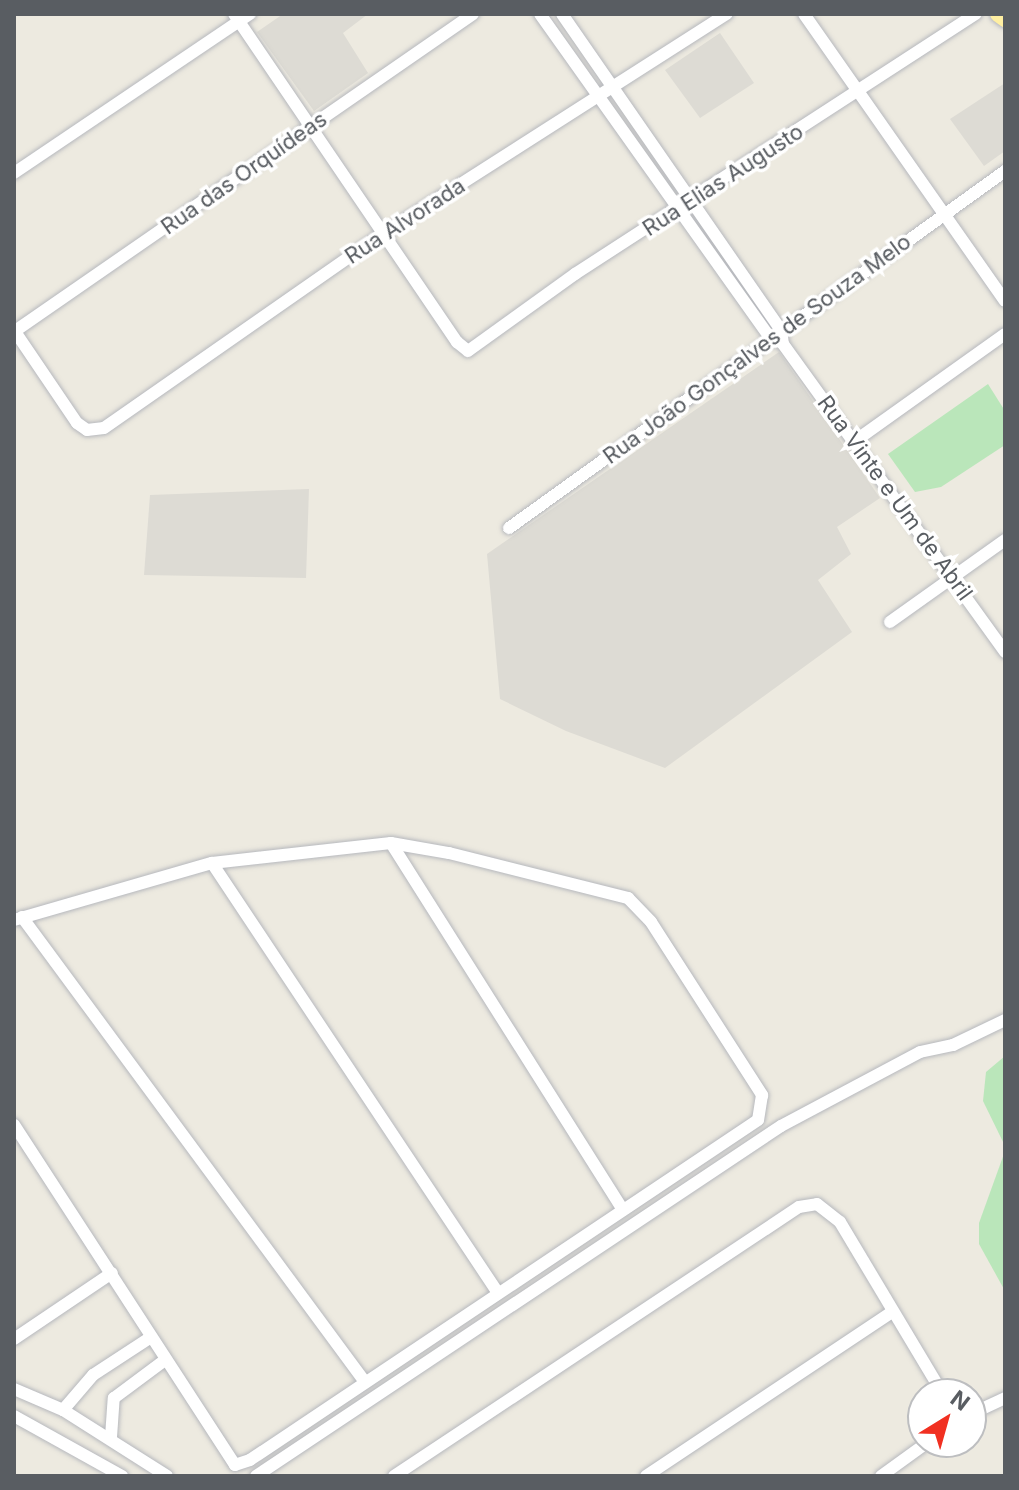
<!DOCTYPE html>
<html>
<head>
<meta charset="utf-8">
<style>
	body { margin:0 }
	#map { position:relative; width:1019px; height:1490px; overflow:hidden; background:#edeae0; font-family:Inter,sans-serif }
	div>[style] { position:absolute }
	.industrial>* { inset:0; background:#dddbd4 }
	.green>* { inset:0; background:#bae6ba }
	.roads { filter:drop-shadow(0 0 2px #b6b8bd) drop-shadow(0 0 2px #b6b8bd) }
	.minor>* { height:12px; margin:-6px; padding:0 6px; transform-origin:6px; border-radius:6px; background:#fff }
	.major>* { height:16px; margin:-8px; padding:0 8px; transform-origin:8px; border-radius:8px; background:#ffefa2 }
	span { translate:-50% -50%; white-space:nowrap; text-align:center; line-height:1.15; -webkit-text-stroke:7px #fff; paint-order:stroke }
	.street-label { font-size:22px; color:#595d62 }
	.frame { position:absolute; inset:0; border:16px solid #595d62; pointer-events:none }
	.north { position:absolute; left:907px; top:1378px; width:80px; height:80px; box-sizing:border-box; background:#fff; border:2px solid #bdbec0; border-radius:50%; rotate:37deg; font-size:22px; font-weight:700; line-height:32px; text-align:center; color:#595d62 }
	.north::after { content:''; display:block; margin:auto; width:28px; height:36px; background:#f13021; clip-path:polygon(50% 0,100% 100%,50% 72%,0 100%) }
</style>
</head>
<body>
<div id="map">
	<div class="industrial">
		<div style="clip-path:polygon(283px 14px,368px 14px,343px 33px,368px 73px,314px 111px,257px 32px)"></div>
		<div style="clip-path:polygon(720px 33px,754px 83px,700px 118px,665px 70px)"></div>
		<div style="clip-path:polygon(1005px 83px,1005px 151px,984px 166px,950px 119px)"></div>
		<div style="clip-path:polygon(779px 352px,880px 498px,837px 527px,851px 554px,818px 580px,852px 632px,665px 768px,566px 731px,500px 699px,487px 554px)"></div>
		<div style="clip-path:polygon(309px 489px,306px 578px,144px 575px,150px 495px)"></div>
	</div>
	<div class="green">
		<div style="clip-path:polygon(988px 384px,1005px 411px,1005px 445px,941px 487px,915px 492px,888px 454px)"></div>
		<div style="clip-path:polygon(1005px 1056px,1005px 1146px,983px 1101px,986px 1072px)"></div>
		<div style="clip-path:polygon(1005px 1151px,1005px 1291px,979px 1244px,979px 1223px)"></div>
	</div>
	<div class="roads">
		<div class="minor">
			<div style="left:234px;top:14px;width:397px;rotate:55.8deg"></div>
			<div style="left:457px;top:342px;width:14px;rotate:39deg"></div>
			<div style="left:468px;top:351px;width:132px;rotate:-35.7deg"></div>
			<div style="left:575px;top:274px;width:478px;rotate:-33deg"></div>
			<div style="left:540px;top:14px;width:397px;rotate:54.6deg"></div>
			<div style="left:770px;top:338px;width:8px;rotate:23deg"></div>
			<div style="left:562px;top:14px;width:384px;rotate:55.3deg"></div>
			<div style="left:781px;top:330px;width:14px;rotate:82deg"></div>
			<div style="left:783px;top:344px;width:380px;rotate:54.2deg"></div>
			<div style="left:804px;top:14px;width:350px;rotate:55deg"></div>
			<div style="left:14px;top:173px;width:285px;rotate:-34deg"></div>
			<div style="left:14px;top:330px;width:112px;rotate:55.9deg"></div>
			<div style="left:77px;top:423px;width:12px;rotate:35deg"></div>
			<div style="left:87px;top:430px;width:17px;rotate:-7deg"></div>
			<div style="left:104px;top:428px;width:341px;rotate:-34.9deg"></div>
			<div style="left:384px;top:233px;width:407px;rotate:-32.6deg"></div>
			<div style="left:15px;top:331px;width:557px;rotate:-34.69deg"></div>
			<div style="left:855px;top:441px;width:184px;rotate:-35.5deg"></div>
			<div style="left:509px;top:528px;width:611px;rotate:-35.74deg"></div>
			<div style="left:890px;top:622px;width:141px;rotate:-35.5deg"></div>
			<div style="left:391px;top:843px;width:434px;rotate:57.7deg"></div>
			<div style="left:212px;top:863px;width:516px;rotate:56.37deg"></div>
			<div style="left:22px;top:917px;width:578px;rotate:53.59deg"></div>
			<div style="left:14px;top:920px;width:206px;rotate:-16.1deg"></div>
			<div style="left:212px;top:863px;width:180px;rotate:-6.4deg"></div>
			<div style="left:391px;top:843px;width:59px;rotate:9.8deg"></div>
			<div style="left:449px;top:853px;width:185px;rotate:14.1deg"></div>
			<div style="left:628px;top:898px;width:33px;rotate:46deg"></div>
			<div style="left:651px;top:922px;width:206px;rotate:57.3deg"></div>
			<div style="left:762px;top:1095px;width:25px;rotate:99deg"></div>
			<div style="left:758px;top:1120px;width:611px;rotate:146.21deg"></div>
			<div style="left:250px;top:1460px;width:16px;rotate:162deg"></div>
			<div style="left:235px;top:1465px;width:406px;rotate:-123deg"></div>
			<div style="left:14px;top:1339px;width:118px;rotate:-34deg"></div>
			<div style="left:14px;top:1389px;width:53px;rotate:23.2deg"></div>
			<div style="left:63px;top:1410px;width:123px;rotate:32.4deg"></div>
			<div style="left:63px;top:1410px;width:46px;rotate:-49.4deg"></div>
			<div style="left:93px;top:1375px;width:69px;rotate:-33.2deg"></div>
			<div style="left:971px;top:1414px;width:38px;rotate:-25deg"></div>
			<div style="left:14px;top:1416px;width:124px;rotate:29.1deg"></div>
			<div style="left:111px;top:1437px;width:39px;rotate:-86deg"></div>
			<div style="left:114px;top:1398px;width:64px;rotate:-36.7deg"></div>
			<div style="left:256px;top:1476px;width:631px;rotate:-33.69deg"></div>
			<div style="left:781px;top:1126px;width:157px;rotate:-28deg"></div>
			<div style="left:920px;top:1052px;width:34px;rotate:-12deg"></div>
			<div style="left:953px;top:1045px;width:58px;rotate:-25.7deg"></div>
			<div style="left:394px;top:1476px;width:486px;rotate:-33.6deg"></div>
			<div style="left:799px;top:1207px;width:18px;rotate:-9deg"></div>
			<div style="left:817px;top:1204px;width:29px;rotate:38deg"></div>
			<div style="left:840px;top:1222px;width:200px;rotate:59.1deg"></div>
			<div style="left:646px;top:1476px;width:293px;rotate:-33.7deg"></div>
			<div style="left:881px;top:1476px;width:58px;rotate:-35.9deg"></div>
		</div>
		<div class="major">
			<div style="left:998px;top:14px;width:9px;rotate:36deg"></div>
		</div>
	</div>
	<div class="street-label">
		<span style="left:244px;top:173px;rotate:-35deg">Rua das Orquídeas</span>
		<span style="left:723px;top:180px;rotate:-33deg">Rua Elias Augusto</span>
		<span style="left:405px;top:221px;rotate:-33deg">Rua Alvorada</span>
		<span style="left:757px;top:349px;rotate:-36deg">Rua João Gonçalves de Souza Melo</span>
		<span style="left:895px;top:498px;rotate:54deg">Rua Vinte e Um de Abril</span>
	</div>
	<div class="frame"></div>
	<div class="north">N</div>
</div>
</body>
</html>
